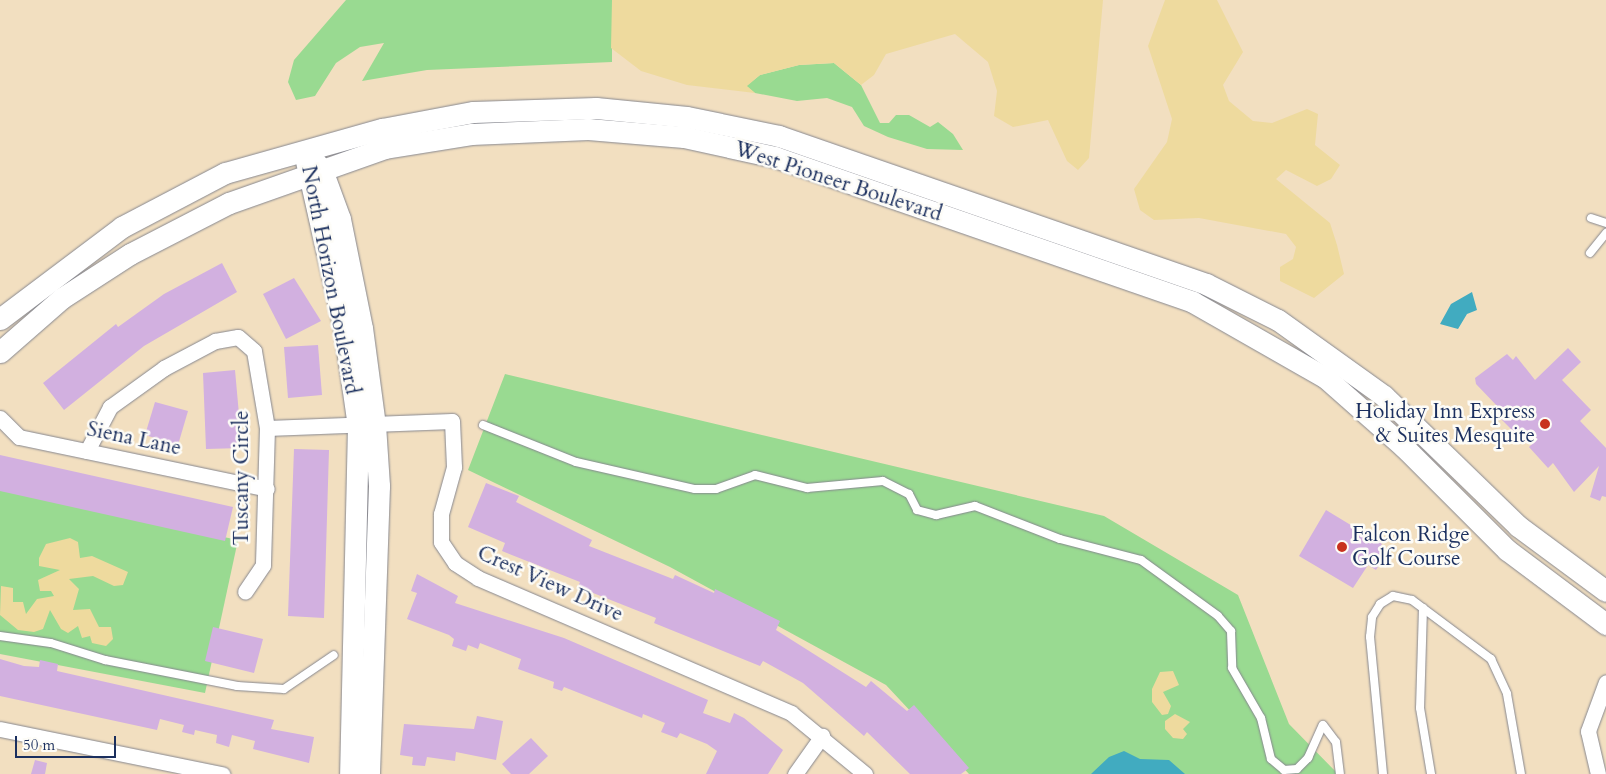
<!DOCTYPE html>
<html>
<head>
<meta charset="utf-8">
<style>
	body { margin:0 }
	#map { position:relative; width:1606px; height:774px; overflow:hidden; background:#f2dfc0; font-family:Cardo,serif }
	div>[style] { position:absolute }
	.green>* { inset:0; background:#99da91 }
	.sand>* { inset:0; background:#eeda9e }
	.water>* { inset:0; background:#41abc0 }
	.building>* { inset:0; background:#d2b0e0 }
	.roads { filter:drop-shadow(0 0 1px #86878f) drop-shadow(0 0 1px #86878f) }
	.lane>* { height:8px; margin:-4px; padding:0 4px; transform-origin:4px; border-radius:4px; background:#fff }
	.street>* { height:15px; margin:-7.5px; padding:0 7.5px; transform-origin:7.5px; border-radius:7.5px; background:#fff }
	.secondary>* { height:21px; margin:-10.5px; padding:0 10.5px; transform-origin:10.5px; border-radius:10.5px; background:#fff }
	.dots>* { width:14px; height:14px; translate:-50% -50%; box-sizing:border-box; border:2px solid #fdfcf7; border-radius:50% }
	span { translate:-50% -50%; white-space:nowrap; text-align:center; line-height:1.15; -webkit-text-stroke:5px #fdfcf7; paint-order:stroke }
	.street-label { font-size:21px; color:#1b2f5e }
	.poi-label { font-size:21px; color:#1b2f5e }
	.right { translate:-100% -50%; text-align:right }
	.left { translate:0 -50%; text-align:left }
	.scale { position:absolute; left:15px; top:736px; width:101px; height:22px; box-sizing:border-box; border:2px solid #1b2f5e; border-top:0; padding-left:6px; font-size:15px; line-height:18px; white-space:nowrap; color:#1b2f5e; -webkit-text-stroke:4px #fdfcf7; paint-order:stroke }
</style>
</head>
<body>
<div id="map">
	<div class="green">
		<div style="clip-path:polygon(346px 0,612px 0,612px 62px,427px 70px,362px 81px,384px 43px,360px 47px,336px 63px,315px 96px,296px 100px,288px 82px,294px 60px)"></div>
		<div style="clip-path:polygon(834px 63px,861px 85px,880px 123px,889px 123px,896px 115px,909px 115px,930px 127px,938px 122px,953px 134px,963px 150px,927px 149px,888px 137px,864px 126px,852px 107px,827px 98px,797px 101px,755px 93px,746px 86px,760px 75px,799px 65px)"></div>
		<div style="clip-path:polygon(505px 374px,1104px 516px,1238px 595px,1289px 724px,1338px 774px,969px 774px,886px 685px,670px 567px,468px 470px)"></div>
		<div style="clip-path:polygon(0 490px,238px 540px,205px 693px,0 654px)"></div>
	</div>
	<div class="sand">
		<div style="clip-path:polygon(612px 0,1103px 0,1089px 158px,1078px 170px,1067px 161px,1048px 120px,1013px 127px,994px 116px,997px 91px,988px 62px,955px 34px,886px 54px,874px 75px,861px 85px,834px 63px,799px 65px,760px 75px,747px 86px,755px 93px,687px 85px,641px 71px,611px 48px)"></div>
		<div style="clip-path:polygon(1165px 0,1217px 0,1243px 52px,1223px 85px,1229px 101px,1253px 121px,1272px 123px,1307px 109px,1318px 114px,1315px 145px,1340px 165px,1331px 179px,1317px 186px,1286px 170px,1276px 179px,1330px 223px,1337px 245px,1344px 274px,1314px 298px,1280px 281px,1280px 267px,1293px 259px,1296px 247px,1286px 234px,1199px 218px,1154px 220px,1140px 210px,1134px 189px,1167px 142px,1172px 119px,1148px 46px)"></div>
		<div style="clip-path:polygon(70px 538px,78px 542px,80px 558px,92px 556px,128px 572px,123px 585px,114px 586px,93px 576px,69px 579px,79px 589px,73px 610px,90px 609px,99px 627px,111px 627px,113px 639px,106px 646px,92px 643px,90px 636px,82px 638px,78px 626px,68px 633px,61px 629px,50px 610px,43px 629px,34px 632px,18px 630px,0 615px,1px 586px,13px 588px,13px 602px,23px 602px,26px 614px,37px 599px,54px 596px,51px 591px,40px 591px,38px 580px,60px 570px,39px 566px,39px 558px,46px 544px)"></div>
		<div style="clip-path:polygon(1173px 671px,1179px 685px,1163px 692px,1171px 706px,1168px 714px,1162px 715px,1152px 702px,1152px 689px,1160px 672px)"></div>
		<div style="clip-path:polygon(1175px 714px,1190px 722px,1183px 729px,1187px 734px,1183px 739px,1173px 738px,1165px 729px,1165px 721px)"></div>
	</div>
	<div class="water">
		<div style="clip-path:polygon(1472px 292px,1477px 310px,1467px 314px,1458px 329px,1440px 324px,1451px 304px)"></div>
		<div style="clip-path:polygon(1124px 751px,1140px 759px,1169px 760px,1185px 774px,1091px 774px,1109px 757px)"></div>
	</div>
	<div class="building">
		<div style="clip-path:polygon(222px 263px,237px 292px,144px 346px,64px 410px,43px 383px,116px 324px,118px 327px,164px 294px)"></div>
		<div style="clip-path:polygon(294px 278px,321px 321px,286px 339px,263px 294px)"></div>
		<div style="clip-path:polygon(318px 345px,322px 395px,288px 398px,284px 347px)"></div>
		<div style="clip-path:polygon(1568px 348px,1581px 362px,1562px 380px,1591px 410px,1580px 421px,1606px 448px,1606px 497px,1602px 496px,1600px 501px,1590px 497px,1599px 466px,1574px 492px,1553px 463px,1548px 468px,1529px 447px,1533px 443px,1518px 428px,1514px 432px,1494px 412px,1499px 408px,1476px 384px,1475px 378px,1507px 354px,1513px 360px,1516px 356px,1535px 380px)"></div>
		<div style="clip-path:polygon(235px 370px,242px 448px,206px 449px,203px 373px)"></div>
		<div style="clip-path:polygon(155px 402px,188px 411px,178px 445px,145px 435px)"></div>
		<div style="clip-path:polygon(294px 449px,329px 450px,324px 618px,288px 616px)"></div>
		<div style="clip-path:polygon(0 455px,233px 507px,225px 541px,0 491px)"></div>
		<div style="clip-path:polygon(486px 483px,519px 496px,516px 502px,592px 540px,589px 546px,673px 579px,675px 575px,714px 593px,715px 589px,780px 621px,776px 630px,866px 687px,871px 681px,907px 711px,914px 705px,969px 768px,961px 774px,910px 774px,867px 732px,864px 736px,803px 683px,763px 661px,760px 666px,654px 623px,656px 618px,578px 587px,580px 582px,502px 551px,505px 543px,468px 527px)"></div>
		<div style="clip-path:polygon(1326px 510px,1382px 544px,1379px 550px,1386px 554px,1376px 570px,1368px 565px,1353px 588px,1299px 556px)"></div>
		<div style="clip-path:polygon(417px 574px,458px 596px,455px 603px,564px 638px,708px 700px,703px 713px,730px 723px,734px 713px,744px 718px,783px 750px,768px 774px,706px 774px,717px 751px,707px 744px,680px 733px,677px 738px,661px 732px,665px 723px,643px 714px,642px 718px,564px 687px,562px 691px,553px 688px,554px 682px,518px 669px,521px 659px,480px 643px,478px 649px,468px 645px,466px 651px,452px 646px,454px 639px,449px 635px,407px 619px,417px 593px,411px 591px)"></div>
		<div style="clip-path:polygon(213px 627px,263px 639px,254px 673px,205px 661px)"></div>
		<div style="clip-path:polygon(0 659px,24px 666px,39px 667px,40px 660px,58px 664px,57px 671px,274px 720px,271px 729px,314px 737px,309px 763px,253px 749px,255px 741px,232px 735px,229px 747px,216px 743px,217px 735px,195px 730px,194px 735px,182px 732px,184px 725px,160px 719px,157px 730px,0 696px)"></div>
		<div style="clip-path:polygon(477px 716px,503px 721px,496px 760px,456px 752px,455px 761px,427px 757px,425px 766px,412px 765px,413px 757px,400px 755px,404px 724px,474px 729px)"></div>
		<div style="clip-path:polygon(531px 738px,548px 756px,529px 774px,511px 774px,502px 764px)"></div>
		<div style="clip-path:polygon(35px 760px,47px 763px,45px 774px,31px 774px)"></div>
	</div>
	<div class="roads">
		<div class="lane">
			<div style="left:1591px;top:218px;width:16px;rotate:18deg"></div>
			<div style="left:1590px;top:253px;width:26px;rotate:-51deg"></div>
			<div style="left:483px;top:425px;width:100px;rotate:21.7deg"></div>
			<div style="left:576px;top:462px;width:122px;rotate:12.8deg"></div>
			<div style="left:695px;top:489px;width:21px"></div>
			<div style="left:716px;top:489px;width:41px;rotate:-19.7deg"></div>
			<div style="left:755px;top:475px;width:54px;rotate:14deg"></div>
			<div style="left:807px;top:488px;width:76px;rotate:-5.3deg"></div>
			<div style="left:883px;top:481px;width:29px;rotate:27deg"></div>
			<div style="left:909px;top:494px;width:18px;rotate:63deg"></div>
			<div style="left:917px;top:510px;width:20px;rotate:15deg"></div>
			<div style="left:936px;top:515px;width:40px;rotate:-13deg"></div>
			<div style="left:975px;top:506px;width:91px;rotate:21.2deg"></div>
			<div style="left:1060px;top:539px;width:84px;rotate:14.5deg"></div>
			<div style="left:1141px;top:560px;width:95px;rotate:36deg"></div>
			<div style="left:1218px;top:616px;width:20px;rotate:49deg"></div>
			<div style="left:1231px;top:631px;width:37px;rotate:88deg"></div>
			<div style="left:1232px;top:668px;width:58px;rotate:59.9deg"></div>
			<div style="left:1261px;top:718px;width:42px;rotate:76.3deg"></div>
			<div style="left:1271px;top:759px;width:17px;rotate:40deg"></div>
			<div style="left:1284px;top:770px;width:13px;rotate:-4deg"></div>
			<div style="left:1297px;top:769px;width:16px;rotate:-45deg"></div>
			<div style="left:1308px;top:758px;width:36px;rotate:-66deg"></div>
			<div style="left:1423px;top:608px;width:100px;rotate:91.7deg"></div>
			<div style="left:1420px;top:708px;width:67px;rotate:80.5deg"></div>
			<div style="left:0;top:636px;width:51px;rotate:7.8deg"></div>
			<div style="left:51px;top:643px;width:57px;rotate:17.5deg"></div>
			<div style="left:105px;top:660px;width:135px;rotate:11.1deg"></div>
			<div style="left:237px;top:686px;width:47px;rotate:3.7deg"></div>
			<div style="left:284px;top:689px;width:60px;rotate:-34.2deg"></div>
			<div style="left:1323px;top:725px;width:21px;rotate:53deg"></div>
			<div style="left:1336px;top:742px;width:32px;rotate:83deg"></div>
			<div style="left:1383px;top:774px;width:138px;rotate:-95.4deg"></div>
			<div style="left:1370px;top:637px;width:20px;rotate:-84deg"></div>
			<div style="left:1372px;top:617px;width:15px;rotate:-58deg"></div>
			<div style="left:1380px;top:604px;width:15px;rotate:-32deg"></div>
			<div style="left:1393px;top:596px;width:19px;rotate:12deg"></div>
			<div style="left:1412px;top:600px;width:99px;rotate:36.8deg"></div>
			<div style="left:1491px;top:659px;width:38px;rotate:65deg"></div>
			<div style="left:1507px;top:694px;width:81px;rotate:80.1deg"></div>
		</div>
		<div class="street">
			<div style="left:0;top:418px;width:27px;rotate:45deg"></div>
			<div style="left:19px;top:437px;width:253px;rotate:11.8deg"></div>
			<div style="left:267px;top:428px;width:185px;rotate:-2.2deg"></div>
			<div style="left:452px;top:421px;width:46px;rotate:87.5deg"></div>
			<div style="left:454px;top:467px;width:49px;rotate:105.5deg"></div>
			<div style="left:441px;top:514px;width:28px;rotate:90deg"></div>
			<div style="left:441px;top:542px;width:25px;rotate:56deg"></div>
			<div style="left:455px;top:563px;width:27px;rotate:33deg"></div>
			<div style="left:478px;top:578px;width:341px;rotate:23.3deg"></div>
			<div style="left:791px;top:713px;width:96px;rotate:39.5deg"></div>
			<div style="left:87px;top:451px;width:50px;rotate:-62.4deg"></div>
			<div style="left:110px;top:407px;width:67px;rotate:-35.8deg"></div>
			<div style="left:164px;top:368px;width:58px;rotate:-27.9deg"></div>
			<div style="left:215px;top:341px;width:23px;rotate:-10deg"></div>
			<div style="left:238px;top:337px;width:21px;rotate:41deg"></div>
			<div style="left:254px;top:351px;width:78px;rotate:80.4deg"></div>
			<div style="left:267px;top:428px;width:137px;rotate:91.7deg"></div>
			<div style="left:263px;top:565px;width:32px;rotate:124deg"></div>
			<div style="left:0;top:729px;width:227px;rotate:11.5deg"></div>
			<div style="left:795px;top:774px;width:47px;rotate:-54.6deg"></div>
			<div style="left:1598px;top:774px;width:44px;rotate:-103.1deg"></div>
			<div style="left:1588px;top:731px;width:52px;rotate:-69.8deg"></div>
		</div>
		<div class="secondary">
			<div style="left:313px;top:159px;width:14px;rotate:51deg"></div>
			<div style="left:322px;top:170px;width:52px;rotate:69.8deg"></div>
			<div style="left:340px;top:219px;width:111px;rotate:78.6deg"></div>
			<div style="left:362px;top:328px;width:98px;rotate:82.4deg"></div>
			<div style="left:375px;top:425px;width:61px;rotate:86.2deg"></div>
			<div style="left:379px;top:486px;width:288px;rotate:92deg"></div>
			<div style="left:306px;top:161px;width:171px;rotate:77.2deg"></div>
			<div style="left:344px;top:328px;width:99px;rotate:81.9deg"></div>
			<div style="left:358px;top:426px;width:348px;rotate:91.3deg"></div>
			<div style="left:0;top:319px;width:153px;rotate:-37deg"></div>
			<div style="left:122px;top:227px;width:116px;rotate:-27.7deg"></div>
			<div style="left:225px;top:173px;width:163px;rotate:-15.7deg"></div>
			<div style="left:382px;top:129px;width:93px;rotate:-10.6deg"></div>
			<div style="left:473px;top:112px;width:123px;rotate:-1.9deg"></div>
			<div style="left:596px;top:108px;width:91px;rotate:5.6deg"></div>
			<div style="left:687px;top:117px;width:94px;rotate:11.7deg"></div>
			<div style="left:779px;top:136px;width:452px;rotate:19.1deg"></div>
			<div style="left:1206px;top:284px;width:80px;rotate:26.6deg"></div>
			<div style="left:1278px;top:320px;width:130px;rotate:35.6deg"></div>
			<div style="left:1384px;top:396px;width:187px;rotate:44.1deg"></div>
			<div style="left:1518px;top:526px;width:109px;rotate:36.5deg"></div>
			<div style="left:0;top:352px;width:82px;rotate:-41.1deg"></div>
			<div style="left:62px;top:298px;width:81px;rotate:-32.9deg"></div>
			<div style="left:130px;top:254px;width:111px;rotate:-27.3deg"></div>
			<div style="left:229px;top:203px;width:165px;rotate:-19.4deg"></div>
			<div style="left:385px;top:148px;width:87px;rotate:-9.2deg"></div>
			<div style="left:471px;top:134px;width:117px;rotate:-2.4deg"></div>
			<div style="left:588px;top:129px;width:96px;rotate:4.8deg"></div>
			<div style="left:684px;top:137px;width:93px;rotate:12.4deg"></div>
			<div style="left:775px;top:157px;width:442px;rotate:19.1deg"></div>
			<div style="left:1193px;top:302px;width:153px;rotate:29.7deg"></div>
			<div style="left:1326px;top:378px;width:104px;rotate:41.5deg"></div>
			<div style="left:1404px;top:447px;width:146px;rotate:45deg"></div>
			<div style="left:1507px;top:550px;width:124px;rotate:36.8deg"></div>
		</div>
	</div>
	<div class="dots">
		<div style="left:1545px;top:424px;background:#c8321e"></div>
		<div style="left:1342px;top:547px;background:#c8321e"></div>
	</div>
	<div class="street-label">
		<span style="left:838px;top:182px;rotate:18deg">West Pioneer Boulevard</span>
		<span style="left:330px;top:280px;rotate:79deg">North Horizon Boulevard</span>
		<span style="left:134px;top:439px;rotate:12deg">Siena Lane</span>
		<span style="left:242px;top:478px;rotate:-90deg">Tuscany Circle</span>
		<span style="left:550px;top:584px;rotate:24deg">Crest View Drive</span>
	</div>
	<div class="poi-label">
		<span class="right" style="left:1535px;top:424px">Holiday Inn Express<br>&amp; Suites Mesquite</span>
		<span class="left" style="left:1352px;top:547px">Falcon Ridge<br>Golf Course</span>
	</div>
	<div class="scale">50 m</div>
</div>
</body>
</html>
